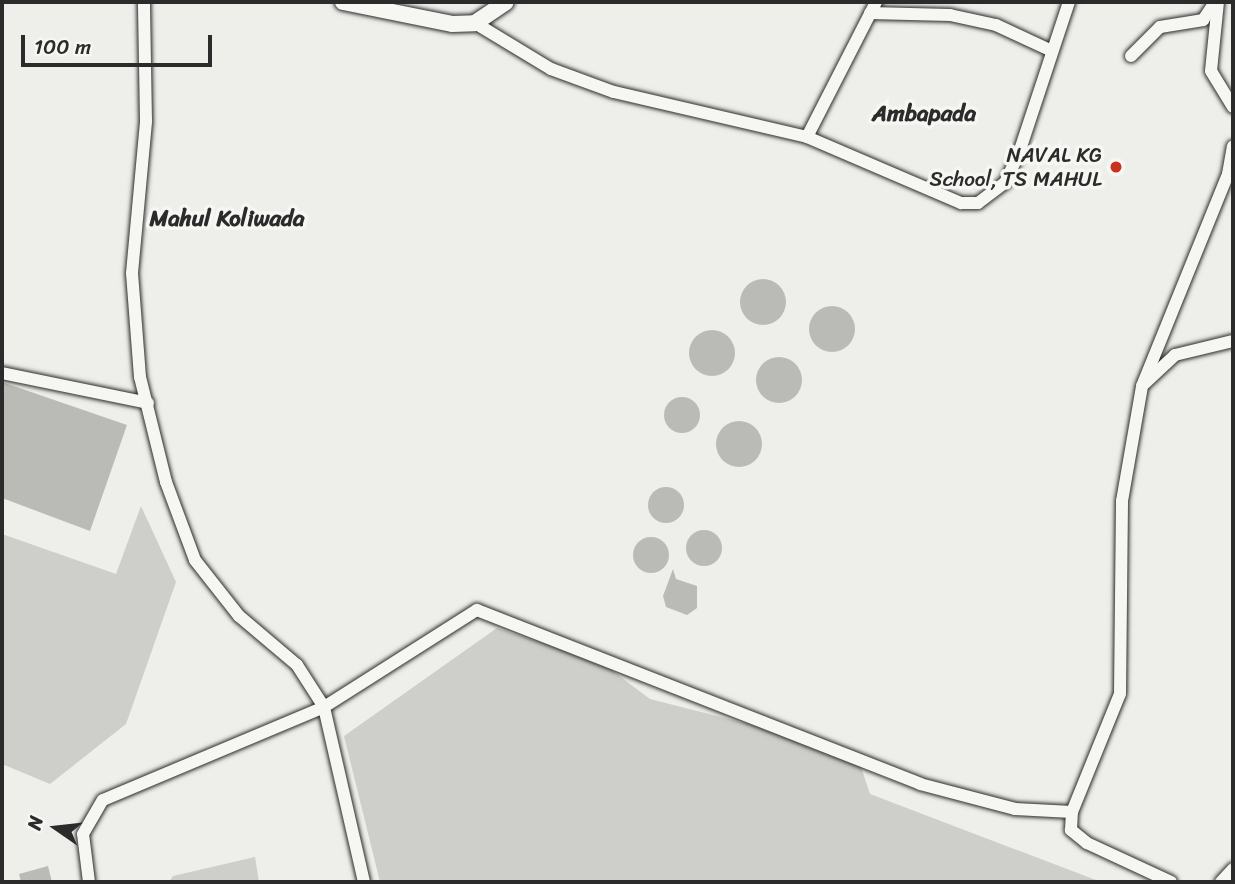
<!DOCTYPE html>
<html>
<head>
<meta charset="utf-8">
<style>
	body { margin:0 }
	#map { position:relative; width:1235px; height:884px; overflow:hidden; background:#eeeeea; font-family:Sriracha,sans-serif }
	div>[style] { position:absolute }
	.green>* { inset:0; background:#cececa }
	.building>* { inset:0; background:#babab7 }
	.round { border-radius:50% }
	.roads { filter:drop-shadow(0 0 2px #2b2b2b) drop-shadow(0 0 2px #2b2b2b) }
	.minor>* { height:12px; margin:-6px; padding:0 6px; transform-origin:6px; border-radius:6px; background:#f6f6f2 }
	.tertiary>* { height:16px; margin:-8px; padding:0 8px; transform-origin:8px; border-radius:8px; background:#f6f6f2 }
	.dots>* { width:19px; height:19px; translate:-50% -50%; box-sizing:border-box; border:4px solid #f6f6f2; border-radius:50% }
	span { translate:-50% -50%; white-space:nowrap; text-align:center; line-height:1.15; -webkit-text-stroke:7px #f6f6f2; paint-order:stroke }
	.poi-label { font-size:21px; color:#2b2b2b }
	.right { translate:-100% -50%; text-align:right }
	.neighbourhood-label { font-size:23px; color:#2b2b2b; font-weight:700 }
	.frame { position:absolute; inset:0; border:4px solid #2b2b2b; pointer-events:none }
	.north { position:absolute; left:21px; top:793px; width:70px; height:70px; -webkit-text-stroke:5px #f6f6f2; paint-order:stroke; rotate:284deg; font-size:19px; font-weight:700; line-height:28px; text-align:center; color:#2b2b2b }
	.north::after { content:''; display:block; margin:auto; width:24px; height:32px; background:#2b2b2b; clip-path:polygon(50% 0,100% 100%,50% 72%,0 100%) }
	.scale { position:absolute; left:21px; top:35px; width:191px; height:32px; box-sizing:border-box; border:4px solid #2b2b2b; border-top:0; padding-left:9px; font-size:21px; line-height:24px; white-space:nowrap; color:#2b2b2b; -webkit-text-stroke:5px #f6f6f2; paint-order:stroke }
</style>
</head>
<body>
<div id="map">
	<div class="green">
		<div style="clip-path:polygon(141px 506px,176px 582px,126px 724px,50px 784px,2px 764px,2px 534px,116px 574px)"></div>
		<div style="clip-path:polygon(497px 628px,602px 663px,650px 699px,764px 728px,861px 767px,870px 794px,1101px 882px,380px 882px,344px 736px)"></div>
		<div style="clip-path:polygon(255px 857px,259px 882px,169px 882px,173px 876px)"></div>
	</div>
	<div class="building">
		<div class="round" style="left:740px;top:279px;width:46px;height:46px"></div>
		<div class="round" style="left:809px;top:306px;width:46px;height:46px"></div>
		<div class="round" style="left:689px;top:330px;width:46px;height:46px"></div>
		<div class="round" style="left:756px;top:357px;width:46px;height:46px"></div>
		<div style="clip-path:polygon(2px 382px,127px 425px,90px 531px,2px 498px)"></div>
		<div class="round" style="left:664px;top:397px;width:36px;height:36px"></div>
		<div class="round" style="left:716px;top:421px;width:46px;height:46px"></div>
		<div class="round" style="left:648px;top:487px;width:36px;height:36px"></div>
		<div class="round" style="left:686px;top:530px;width:36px;height:36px"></div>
		<div class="round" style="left:633px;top:537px;width:36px;height:36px"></div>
		<div style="clip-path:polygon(673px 569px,676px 579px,697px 586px,697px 608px,687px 615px,666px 607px,663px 596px)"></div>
		<div style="clip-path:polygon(48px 866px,52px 882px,21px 882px,19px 874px)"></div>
	</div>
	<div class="roads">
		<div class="minor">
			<div style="left:1218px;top:2px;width:69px;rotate:95.8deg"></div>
			<div style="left:1211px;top:71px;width:42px;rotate:58.6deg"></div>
			<div style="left:870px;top:13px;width:80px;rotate:1.4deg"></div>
			<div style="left:950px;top:15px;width:47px;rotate:12.3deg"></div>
			<div style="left:996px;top:25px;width:62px;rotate:24.9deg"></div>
			<div style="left:475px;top:23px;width:89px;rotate:31.2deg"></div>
			<div style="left:551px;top:69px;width:67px;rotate:20.1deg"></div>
			<div style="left:614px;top:92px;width:198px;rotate:13.1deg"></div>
			<div style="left:807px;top:137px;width:168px;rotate:23.2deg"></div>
			<div style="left:961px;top:203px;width:17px"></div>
			<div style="left:978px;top:203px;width:34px;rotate:-37deg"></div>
			<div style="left:1005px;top:183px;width:33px;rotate:-65deg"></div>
			<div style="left:1019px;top:153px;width:159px;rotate:-71.7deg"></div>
			<div style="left:1131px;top:56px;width:41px;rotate:-45deg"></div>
			<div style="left:1160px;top:27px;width:44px;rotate:-9.2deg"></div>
			<div style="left:1203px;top:20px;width:22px;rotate:-56deg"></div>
			<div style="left:807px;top:137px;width:152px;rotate:-62.9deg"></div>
			<div style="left:2px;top:373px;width:149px;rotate:11.6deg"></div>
			<div style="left:1145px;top:383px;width:41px;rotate:-43deg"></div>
			<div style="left:1175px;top:355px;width:60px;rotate:-13.6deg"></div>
			<div style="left:89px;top:882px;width:48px;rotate:-97.1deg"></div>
			<div style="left:83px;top:834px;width:39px;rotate:-60deg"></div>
			<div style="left:103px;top:800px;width:240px;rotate:-22.8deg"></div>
			<div style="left:324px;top:707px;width:50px;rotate:-122.7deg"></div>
			<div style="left:297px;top:665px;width:76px;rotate:-139.8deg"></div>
			<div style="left:239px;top:616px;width:71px;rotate:-128.2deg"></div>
			<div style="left:195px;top:560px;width:83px;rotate:-110.4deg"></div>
			<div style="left:166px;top:482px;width:108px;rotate:-103.9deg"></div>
			<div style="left:140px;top:377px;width:104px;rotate:-94.4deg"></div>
			<div style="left:132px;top:273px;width:153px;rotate:-84.7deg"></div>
			<div style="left:146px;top:121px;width:119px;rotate:-91deg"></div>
			<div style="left:364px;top:882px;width:180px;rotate:-102.9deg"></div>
			<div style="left:324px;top:707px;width:181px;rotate:-32.4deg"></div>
			<div style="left:477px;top:610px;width:476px;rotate:21.4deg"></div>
			<div style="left:920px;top:784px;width:98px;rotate:14.7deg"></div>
			<div style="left:1015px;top:809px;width:57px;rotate:3deg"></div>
			<div style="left:1171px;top:882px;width:93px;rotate:-155.1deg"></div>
			<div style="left:1087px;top:843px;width:21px;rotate:-141deg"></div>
			<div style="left:1071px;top:830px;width:18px;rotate:-87deg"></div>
			<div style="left:1072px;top:812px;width:127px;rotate:-67.9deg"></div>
			<div style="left:1120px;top:694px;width:193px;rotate:-89.4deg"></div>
			<div style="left:1122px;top:501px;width:117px;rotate:-80.1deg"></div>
			<div style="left:1142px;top:386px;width:229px;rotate:-67.9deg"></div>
			<div style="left:1228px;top:174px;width:28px;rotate:-80deg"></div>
			<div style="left:1221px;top:882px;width:18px;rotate:-47deg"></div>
		</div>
		<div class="tertiary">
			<div style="left:343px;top:2px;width:111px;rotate:11.4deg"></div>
			<div style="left:452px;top:24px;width:23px;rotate:-2deg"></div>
			<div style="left:475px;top:23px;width:37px;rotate:-34deg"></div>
		</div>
	</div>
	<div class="dots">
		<div style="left:1116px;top:167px;background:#c8321e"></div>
	</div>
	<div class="poi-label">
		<span class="right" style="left:1102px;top:167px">NAVAL KG<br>School, TS MAHUL</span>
	</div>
	<div class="neighbourhood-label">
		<span style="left:924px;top:114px">Ambapada</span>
		<span style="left:227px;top:219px">Mahul Koliwada</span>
	</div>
	<div class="frame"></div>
	<div class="north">N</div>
	<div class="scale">100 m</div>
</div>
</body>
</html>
